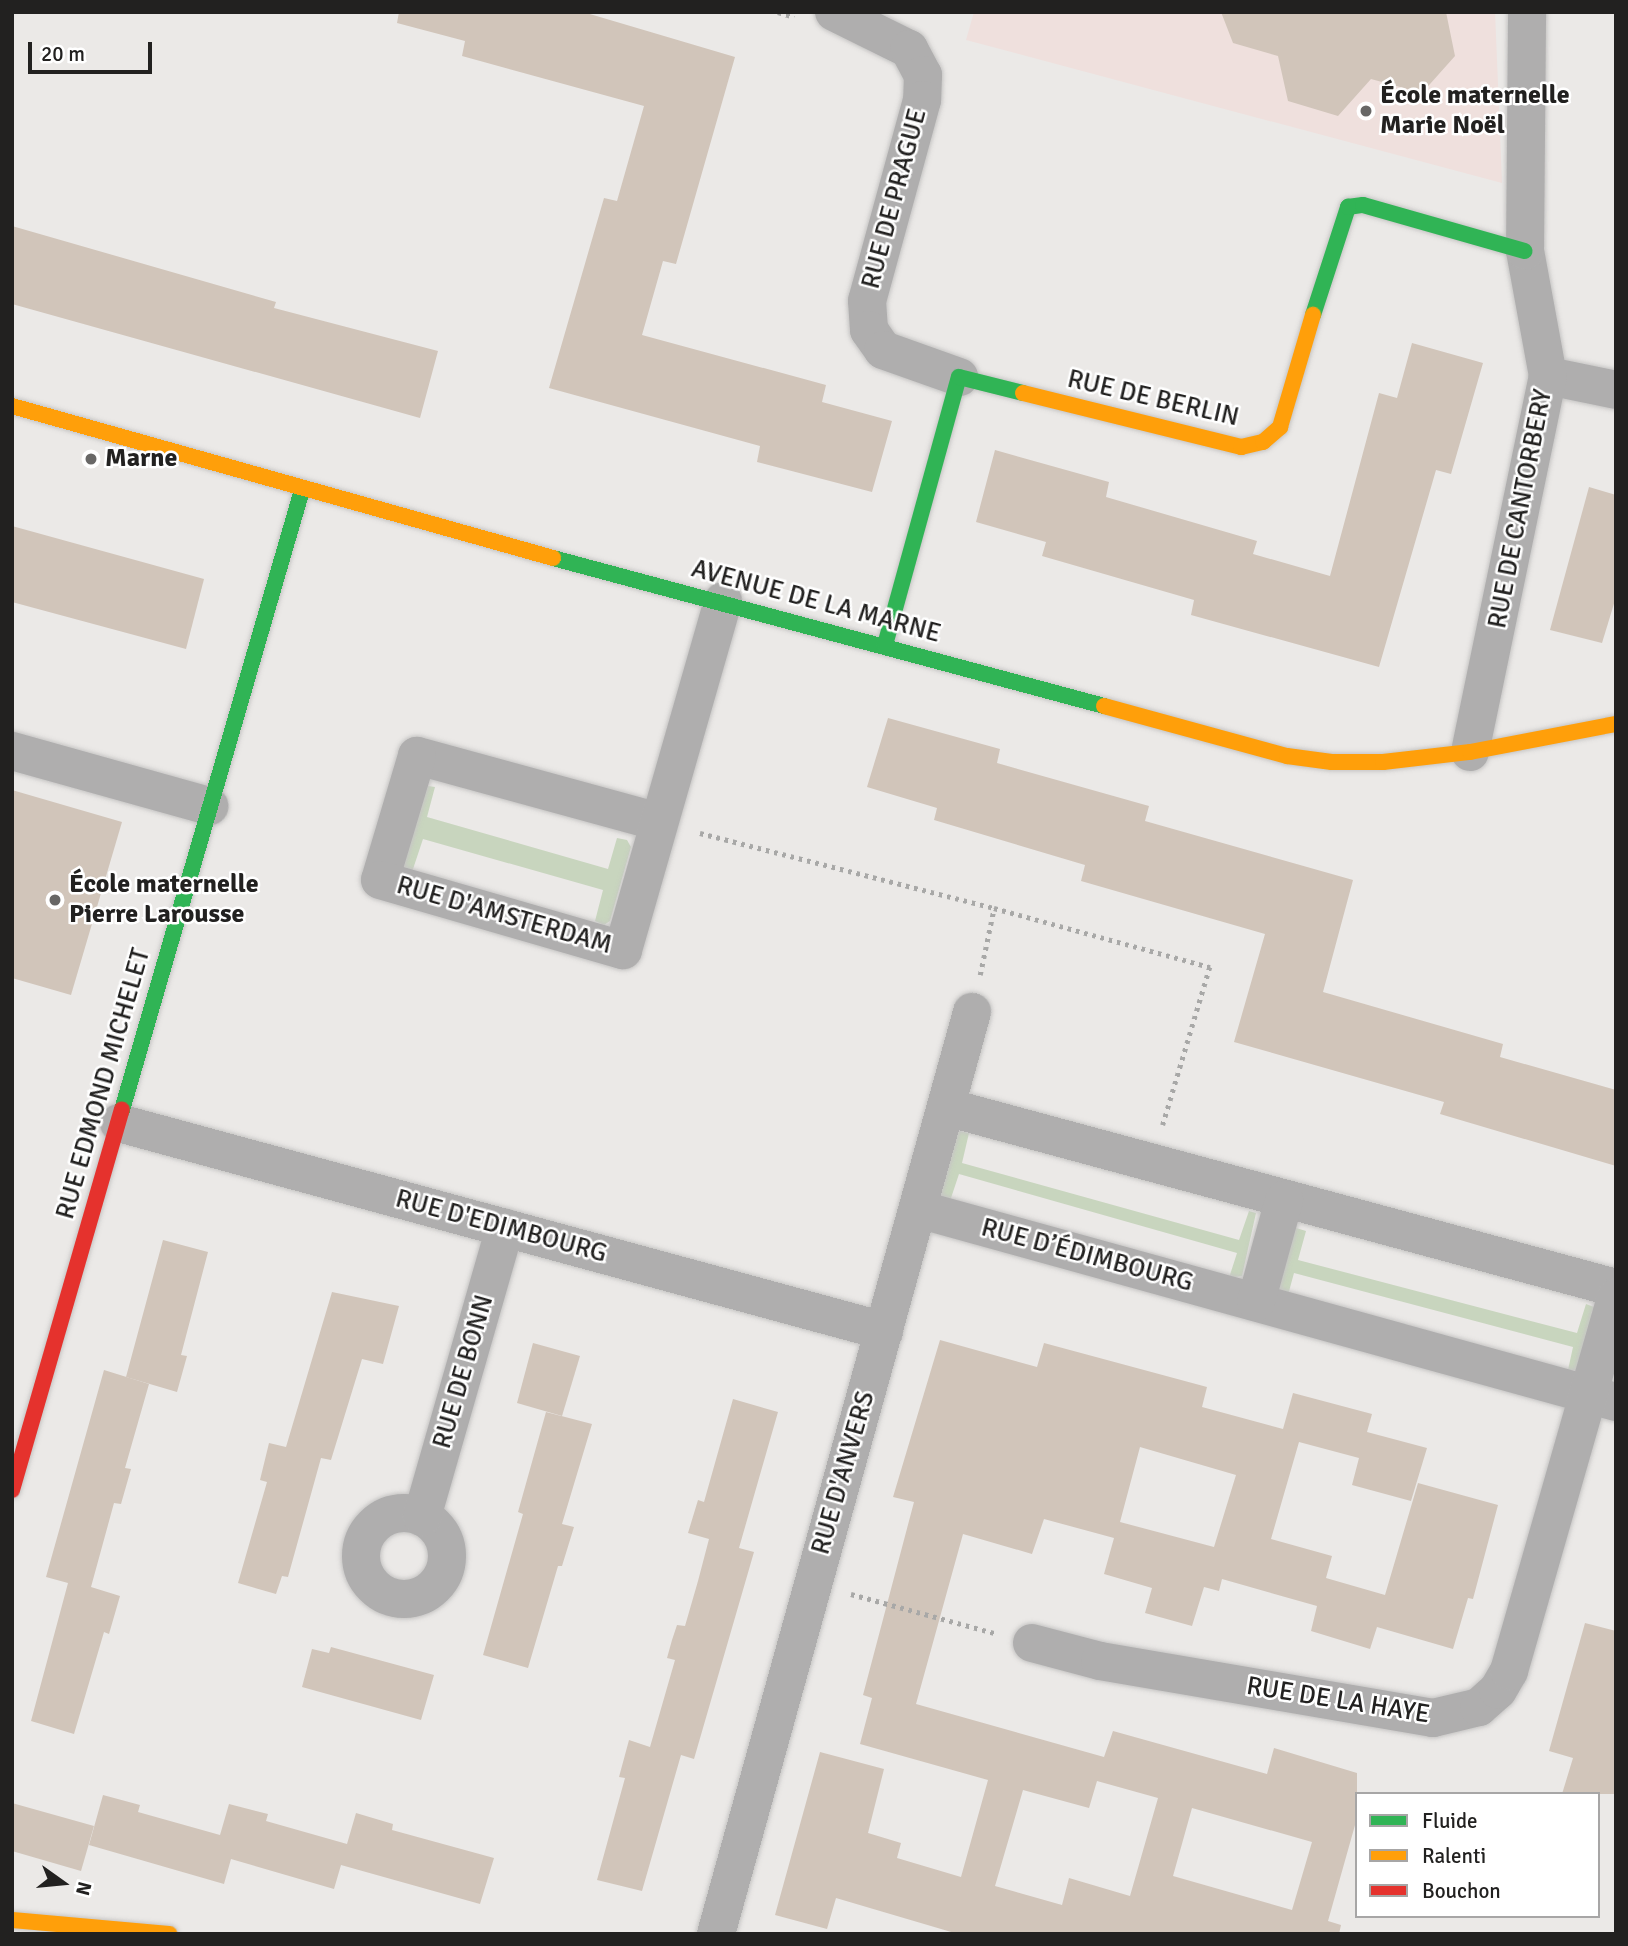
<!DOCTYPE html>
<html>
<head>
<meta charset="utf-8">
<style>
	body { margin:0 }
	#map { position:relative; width:1628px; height:1946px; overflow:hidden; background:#ebe9e7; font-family:Signika,sans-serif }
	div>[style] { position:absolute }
	.education>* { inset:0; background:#efe0dd }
	.green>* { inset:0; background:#c8d5be }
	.building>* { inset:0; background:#d1c5ba }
	.path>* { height:4.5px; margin-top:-2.25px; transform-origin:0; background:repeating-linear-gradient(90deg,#a8a8a7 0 3.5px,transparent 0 8.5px) }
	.roads { filter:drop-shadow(0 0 2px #c6c5c4) drop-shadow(0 0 2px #c6c5c4) }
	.street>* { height:38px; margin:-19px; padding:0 19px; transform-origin:19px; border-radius:19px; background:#afaeae }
	.street>.ring { margin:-19px; padding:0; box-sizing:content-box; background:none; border:38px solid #afaeae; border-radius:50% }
	.fast>* { height:16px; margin:-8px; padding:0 8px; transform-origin:8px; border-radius:8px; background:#30b455 }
	.slow>* { height:16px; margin:-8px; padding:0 8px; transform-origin:8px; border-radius:8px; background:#ff9f0a }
	.jam>* { height:16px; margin:-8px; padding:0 8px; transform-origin:8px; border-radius:8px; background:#e5322d }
	.dots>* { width:19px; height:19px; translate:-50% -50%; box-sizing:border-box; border:4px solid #fff; border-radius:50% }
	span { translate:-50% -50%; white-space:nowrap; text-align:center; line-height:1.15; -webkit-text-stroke:5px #fff; paint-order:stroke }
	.poi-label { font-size:26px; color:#222120; font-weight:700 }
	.left { translate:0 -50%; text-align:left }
	.street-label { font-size:26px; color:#222120 }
	.frame { position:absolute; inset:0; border:14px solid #222120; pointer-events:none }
	.legend { position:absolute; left:1355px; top:1792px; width:245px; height:126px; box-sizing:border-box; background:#fff; border:2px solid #a7a6a6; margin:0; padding:9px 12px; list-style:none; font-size:21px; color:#222120 }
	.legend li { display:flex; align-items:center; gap:14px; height:35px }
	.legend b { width:35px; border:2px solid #a7a6a6 }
	.north { position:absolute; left:28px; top:1848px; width:70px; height:70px; -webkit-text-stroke:5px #fff; paint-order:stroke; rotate:105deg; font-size:19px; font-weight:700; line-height:28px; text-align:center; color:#222120 }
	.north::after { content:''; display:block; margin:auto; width:24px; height:32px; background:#222120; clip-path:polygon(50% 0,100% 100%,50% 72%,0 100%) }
	.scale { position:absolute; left:28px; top:42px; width:124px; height:32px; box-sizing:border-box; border:4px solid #222120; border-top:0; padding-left:9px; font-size:21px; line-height:24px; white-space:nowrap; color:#222120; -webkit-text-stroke:5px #fff; paint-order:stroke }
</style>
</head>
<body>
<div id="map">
	<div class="education">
		<div style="clip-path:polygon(974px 12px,1495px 12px,1502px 183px,966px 40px)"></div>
	</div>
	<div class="green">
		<div style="clip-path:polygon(428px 786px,435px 787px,427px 817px,608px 869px,617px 838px,627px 840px,631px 847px,610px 921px,604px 925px,595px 921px,603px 890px,423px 839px,412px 872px,404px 869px,401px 863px)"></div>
		<div style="clip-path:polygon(959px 1131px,969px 1133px,962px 1163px,1239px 1240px,1249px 1211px,1256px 1213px,1242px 1276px,1229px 1278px,1237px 1253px,959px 1174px,949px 1204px,938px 1197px,954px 1134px)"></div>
		<div style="clip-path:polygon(1296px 1228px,1306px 1231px,1298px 1260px,1577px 1333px,1586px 1304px,1594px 1307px,1579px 1370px,1568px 1370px,1573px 1347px,1294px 1273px,1288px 1295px,1278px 1292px)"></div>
	</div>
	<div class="building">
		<div style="clip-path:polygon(399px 12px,583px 12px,735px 57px,676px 264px,663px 261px,642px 335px,826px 385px,822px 402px,892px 421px,872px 492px,757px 462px,760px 446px,549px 388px,604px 198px,617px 201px,644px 106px,462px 56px,465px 41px,397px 23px)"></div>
		<div style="clip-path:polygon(1221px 12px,1446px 12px,1455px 56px,1422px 93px,1371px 79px,1338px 116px,1288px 101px,1278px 56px,1233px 43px)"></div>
		<div style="clip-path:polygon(12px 226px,276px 302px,274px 308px,438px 351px,420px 418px,12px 304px)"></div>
		<div style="clip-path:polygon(1412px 343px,1483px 363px,1451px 474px,1436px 470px,1379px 667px,1191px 615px,1194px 600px,1042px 556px,1046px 542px,976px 522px,995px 450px,1109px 482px,1106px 497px,1257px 541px,1253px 554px,1330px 576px,1379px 393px,1397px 398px)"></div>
		<div style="clip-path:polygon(1589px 487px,1616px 495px,1616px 597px,1602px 643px,1550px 630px)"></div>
		<div style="clip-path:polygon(12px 526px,204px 579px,186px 649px,12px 602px)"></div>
		<div style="clip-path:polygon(888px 718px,1000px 749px,997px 763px,1149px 806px,1145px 821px,1353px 880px,1323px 992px,1503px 1044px,1500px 1057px,1616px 1090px,1616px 1166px,1440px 1114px,1444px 1102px,1234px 1042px,1265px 934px,1081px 881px,1085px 865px,934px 820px,937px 808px,867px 787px)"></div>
		<div style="clip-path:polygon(12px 790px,122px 822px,71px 995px,12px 978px)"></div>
		<div style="clip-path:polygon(163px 1240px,208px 1252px,181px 1355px,187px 1356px,177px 1392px,126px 1377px)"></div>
		<div style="clip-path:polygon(332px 1292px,399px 1306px,383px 1364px,362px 1359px,331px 1460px,321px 1458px,288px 1577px,282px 1576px,276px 1594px,238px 1583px,267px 1482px,260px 1480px,269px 1443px,286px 1447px)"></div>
		<div style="clip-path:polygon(evenodd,940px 1340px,1037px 1367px,1044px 1343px,1207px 1387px,1202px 1407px,1283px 1429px,1293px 1393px,1372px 1414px,1367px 1432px,1427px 1448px,1411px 1501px,1352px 1485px,1359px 1458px,1299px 1442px,1271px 1539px,1332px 1556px,1326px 1578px,1385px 1595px,1418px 1483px,1498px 1505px,1473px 1599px,1468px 1598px,1453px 1649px,1377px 1627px,1370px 1649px,1311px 1631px,1317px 1606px,1222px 1579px,1219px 1591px,1204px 1587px,1192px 1626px,1145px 1613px,1152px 1588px,1104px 1574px,1114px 1538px,1044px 1519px,1032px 1554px,963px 1534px,916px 1704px,1104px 1757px,1113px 1731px,1267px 1774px,1274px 1748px,1357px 1773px,1357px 1818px,1328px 1921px,1341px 1925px,1339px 1934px,958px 1934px,836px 1898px,827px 1929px,775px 1915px,820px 1752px,884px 1769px,868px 1833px,901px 1843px,897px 1858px,961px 1877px,988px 1780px,860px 1744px,872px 1698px,863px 1695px,914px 1502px,893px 1497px,940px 1340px,1140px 1447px,1236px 1475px,1214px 1547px,1120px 1522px,1140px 1447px,940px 1340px,1097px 1781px,1158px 1798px,1130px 1896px,1069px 1878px,1062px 1905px,995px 1886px,1023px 1790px,1089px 1808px,1097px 1781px,940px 1340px,1192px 1808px,1312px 1842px,1292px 1910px,1173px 1876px,1192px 1808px)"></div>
		<div style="clip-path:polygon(533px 1343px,580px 1356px,562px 1416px,517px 1403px)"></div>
		<div style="clip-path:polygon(104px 1370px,149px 1384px,125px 1468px,131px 1469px,121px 1504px,114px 1503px,91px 1587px,120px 1596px,109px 1634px,104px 1632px,74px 1734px,31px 1721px,68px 1583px,46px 1577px)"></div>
		<div style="clip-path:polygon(733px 1399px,778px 1412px,739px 1548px,754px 1552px,694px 1759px,681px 1755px,642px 1891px,597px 1880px,625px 1778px,619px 1777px,629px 1740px,650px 1747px,675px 1660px,667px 1658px,672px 1640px,677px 1625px,685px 1626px,698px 1581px,709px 1539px,688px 1533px,698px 1500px,704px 1502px)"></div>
		<div style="clip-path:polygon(546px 1412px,592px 1424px,562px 1524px,574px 1527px,562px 1566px,558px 1566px,528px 1668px,483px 1655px,523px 1514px,518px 1512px)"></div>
		<div style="clip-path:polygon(1585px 1623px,1616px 1631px,1616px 1794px,1562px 1794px,1573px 1758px,1549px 1751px)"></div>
		<div style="clip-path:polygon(331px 1647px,434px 1675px,421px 1720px,302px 1687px,312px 1649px,329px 1653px)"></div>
		<div style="clip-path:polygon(103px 1795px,140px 1805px,138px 1812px,220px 1835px,229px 1804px,268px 1814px,266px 1821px,347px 1844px,356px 1813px,393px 1824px,392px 1830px,494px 1858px,480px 1904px,341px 1865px,334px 1889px,231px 1859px,224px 1884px,89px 1845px)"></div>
		<div style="clip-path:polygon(12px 1803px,94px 1826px,81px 1871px,12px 1851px)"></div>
	</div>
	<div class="path">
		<div style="left:778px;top:12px;width:17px;rotate:17deg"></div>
		<div style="left:700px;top:833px;width:303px;rotate:14.3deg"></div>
		<div style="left:980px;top:975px;width:68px;rotate:-78.2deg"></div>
		<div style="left:994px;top:908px;width:224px;rotate:15.3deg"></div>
		<div style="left:1210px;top:967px;width:165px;rotate:106.6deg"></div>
		<div style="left:851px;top:1594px;width:149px;rotate:15.2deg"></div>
	</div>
	<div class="roads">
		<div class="street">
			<div style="left:834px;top:12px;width:84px;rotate:26.3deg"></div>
			<div style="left:909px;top:49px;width:30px;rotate:62deg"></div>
			<div style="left:923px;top:75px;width:25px;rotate:92deg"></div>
			<div style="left:922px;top:100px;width:208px;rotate:105.3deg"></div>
			<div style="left:867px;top:301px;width:29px;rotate:86deg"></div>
			<div style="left:869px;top:330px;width:24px;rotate:55deg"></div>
			<div style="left:883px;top:350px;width:81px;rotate:19.6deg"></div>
			<div style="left:1548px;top:376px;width:69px;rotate:11.6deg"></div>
			<div style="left:12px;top:751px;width:205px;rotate:15.6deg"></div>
			<div style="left:1470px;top:752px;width:384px;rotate:-78.3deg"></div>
			<div style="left:1548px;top:376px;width:127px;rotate:-100.4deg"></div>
			<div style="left:1525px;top:251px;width:239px;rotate:-89.5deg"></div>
			<div style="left:659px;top:822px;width:251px;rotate:-164.7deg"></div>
			<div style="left:417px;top:756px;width:129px;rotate:106.6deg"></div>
			<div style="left:380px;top:880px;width:253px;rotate:16.1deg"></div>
			<div style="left:623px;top:950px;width:363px;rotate:-74deg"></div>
			<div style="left:946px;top:1107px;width:694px;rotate:15.12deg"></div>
			<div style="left:119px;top:1123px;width:793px;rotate:15.21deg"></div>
			<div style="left:918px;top:1209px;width:724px;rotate:15.46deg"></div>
			<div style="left:1256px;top:1302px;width:106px;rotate:-74.6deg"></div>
			<div class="ring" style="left:361px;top:1513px;width:48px;height:48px"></div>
			<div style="left:422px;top:1517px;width:301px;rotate:-74deg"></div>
			<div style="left:1032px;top:1643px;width:70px;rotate:14.8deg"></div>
			<div style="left:1100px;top:1661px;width:338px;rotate:9.7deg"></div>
			<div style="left:1433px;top:1718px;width:47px;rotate:-13.4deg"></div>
			<div style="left:1479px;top:1707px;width:25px;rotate:-42deg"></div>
			<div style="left:1498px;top:1690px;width:22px;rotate:-60deg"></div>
			<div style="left:1509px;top:1671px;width:389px;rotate:-74deg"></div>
			<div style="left:716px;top:1934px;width:957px;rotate:-74.48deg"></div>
		</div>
		<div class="fast">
			<div style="left:1313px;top:315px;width:114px;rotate:-72deg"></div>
			<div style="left:1348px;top:207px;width:15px;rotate:-8deg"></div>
			<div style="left:1363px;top:205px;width:168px;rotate:15.9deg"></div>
			<div style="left:553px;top:558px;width:571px;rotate:15.03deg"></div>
			<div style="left:885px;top:645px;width:278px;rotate:-74.6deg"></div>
			<div style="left:959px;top:377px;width:66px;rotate:14deg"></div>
			<div style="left:122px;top:1110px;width:646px;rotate:-73.81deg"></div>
		</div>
		<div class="slow">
			<div style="left:1023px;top:393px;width:225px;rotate:13.9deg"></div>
			<div style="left:1241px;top:447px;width:23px;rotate:-13deg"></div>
			<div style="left:1263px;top:442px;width:23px;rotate:-41deg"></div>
			<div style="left:1280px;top:427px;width:117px;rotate:-73.6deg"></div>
			<div style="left:12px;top:406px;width:562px;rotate:15.69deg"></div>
			<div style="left:1104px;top:706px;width:190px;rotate:15.3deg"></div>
			<div style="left:1287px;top:756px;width:45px;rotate:7.6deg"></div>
			<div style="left:1332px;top:762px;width:51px"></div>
			<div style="left:1383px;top:762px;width:88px;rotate:-6.6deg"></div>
			<div style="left:1470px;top:752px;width:149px;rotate:-10.9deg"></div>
			<div style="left:12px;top:1920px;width:158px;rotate:5.1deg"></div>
		</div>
		<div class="jam">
			<div style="left:12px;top:1490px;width:396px;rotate:-73.9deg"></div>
		</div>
	</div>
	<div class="dots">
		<div style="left:1366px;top:111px;background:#686766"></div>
		<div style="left:91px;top:459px;background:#686766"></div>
		<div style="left:55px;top:900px;background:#686766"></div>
	</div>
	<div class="poi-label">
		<span class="left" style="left:1380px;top:111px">École maternelle<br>Marie Noël</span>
		<span class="left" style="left:105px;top:459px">Marne</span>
		<span class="left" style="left:69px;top:900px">École maternelle<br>Pierre Larousse</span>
	</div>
	<div class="street-label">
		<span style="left:895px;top:199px;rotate:-75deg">RUE DE PRAGUE</span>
		<span style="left:1153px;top:399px;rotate:13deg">RUE DE BERLIN</span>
		<span style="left:1521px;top:509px;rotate:-79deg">RUE DE CANTORBERY</span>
		<span style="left:816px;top:602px;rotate:15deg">AVENUE DE LA MARNE</span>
		<span style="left:504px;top:916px;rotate:16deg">RUE D'AMSTERDAM</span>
		<span style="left:104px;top:1084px;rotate:-74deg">RUE EDMOND MICHELET</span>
		<span style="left:501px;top:1227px;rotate:15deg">RUE D'EDIMBOURG</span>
		<span style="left:1087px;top:1256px;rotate:15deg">RUE D’ÉDIMBOURG</span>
		<span style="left:464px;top:1372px;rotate:-74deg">RUE DE BONN</span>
		<span style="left:844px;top:1473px;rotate:-74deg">RUE D'ANVERS</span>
		<span style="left:1338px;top:1701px;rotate:9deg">RUE DE LA HAYE</span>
	</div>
	<div class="frame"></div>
	<ul class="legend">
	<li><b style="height:9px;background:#30b455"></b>Fluide</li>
	<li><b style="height:9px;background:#ff9f0a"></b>Ralenti</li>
	<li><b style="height:9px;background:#e5322d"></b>Bouchon</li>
	</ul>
	<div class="north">N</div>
	<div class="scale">20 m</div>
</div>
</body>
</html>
